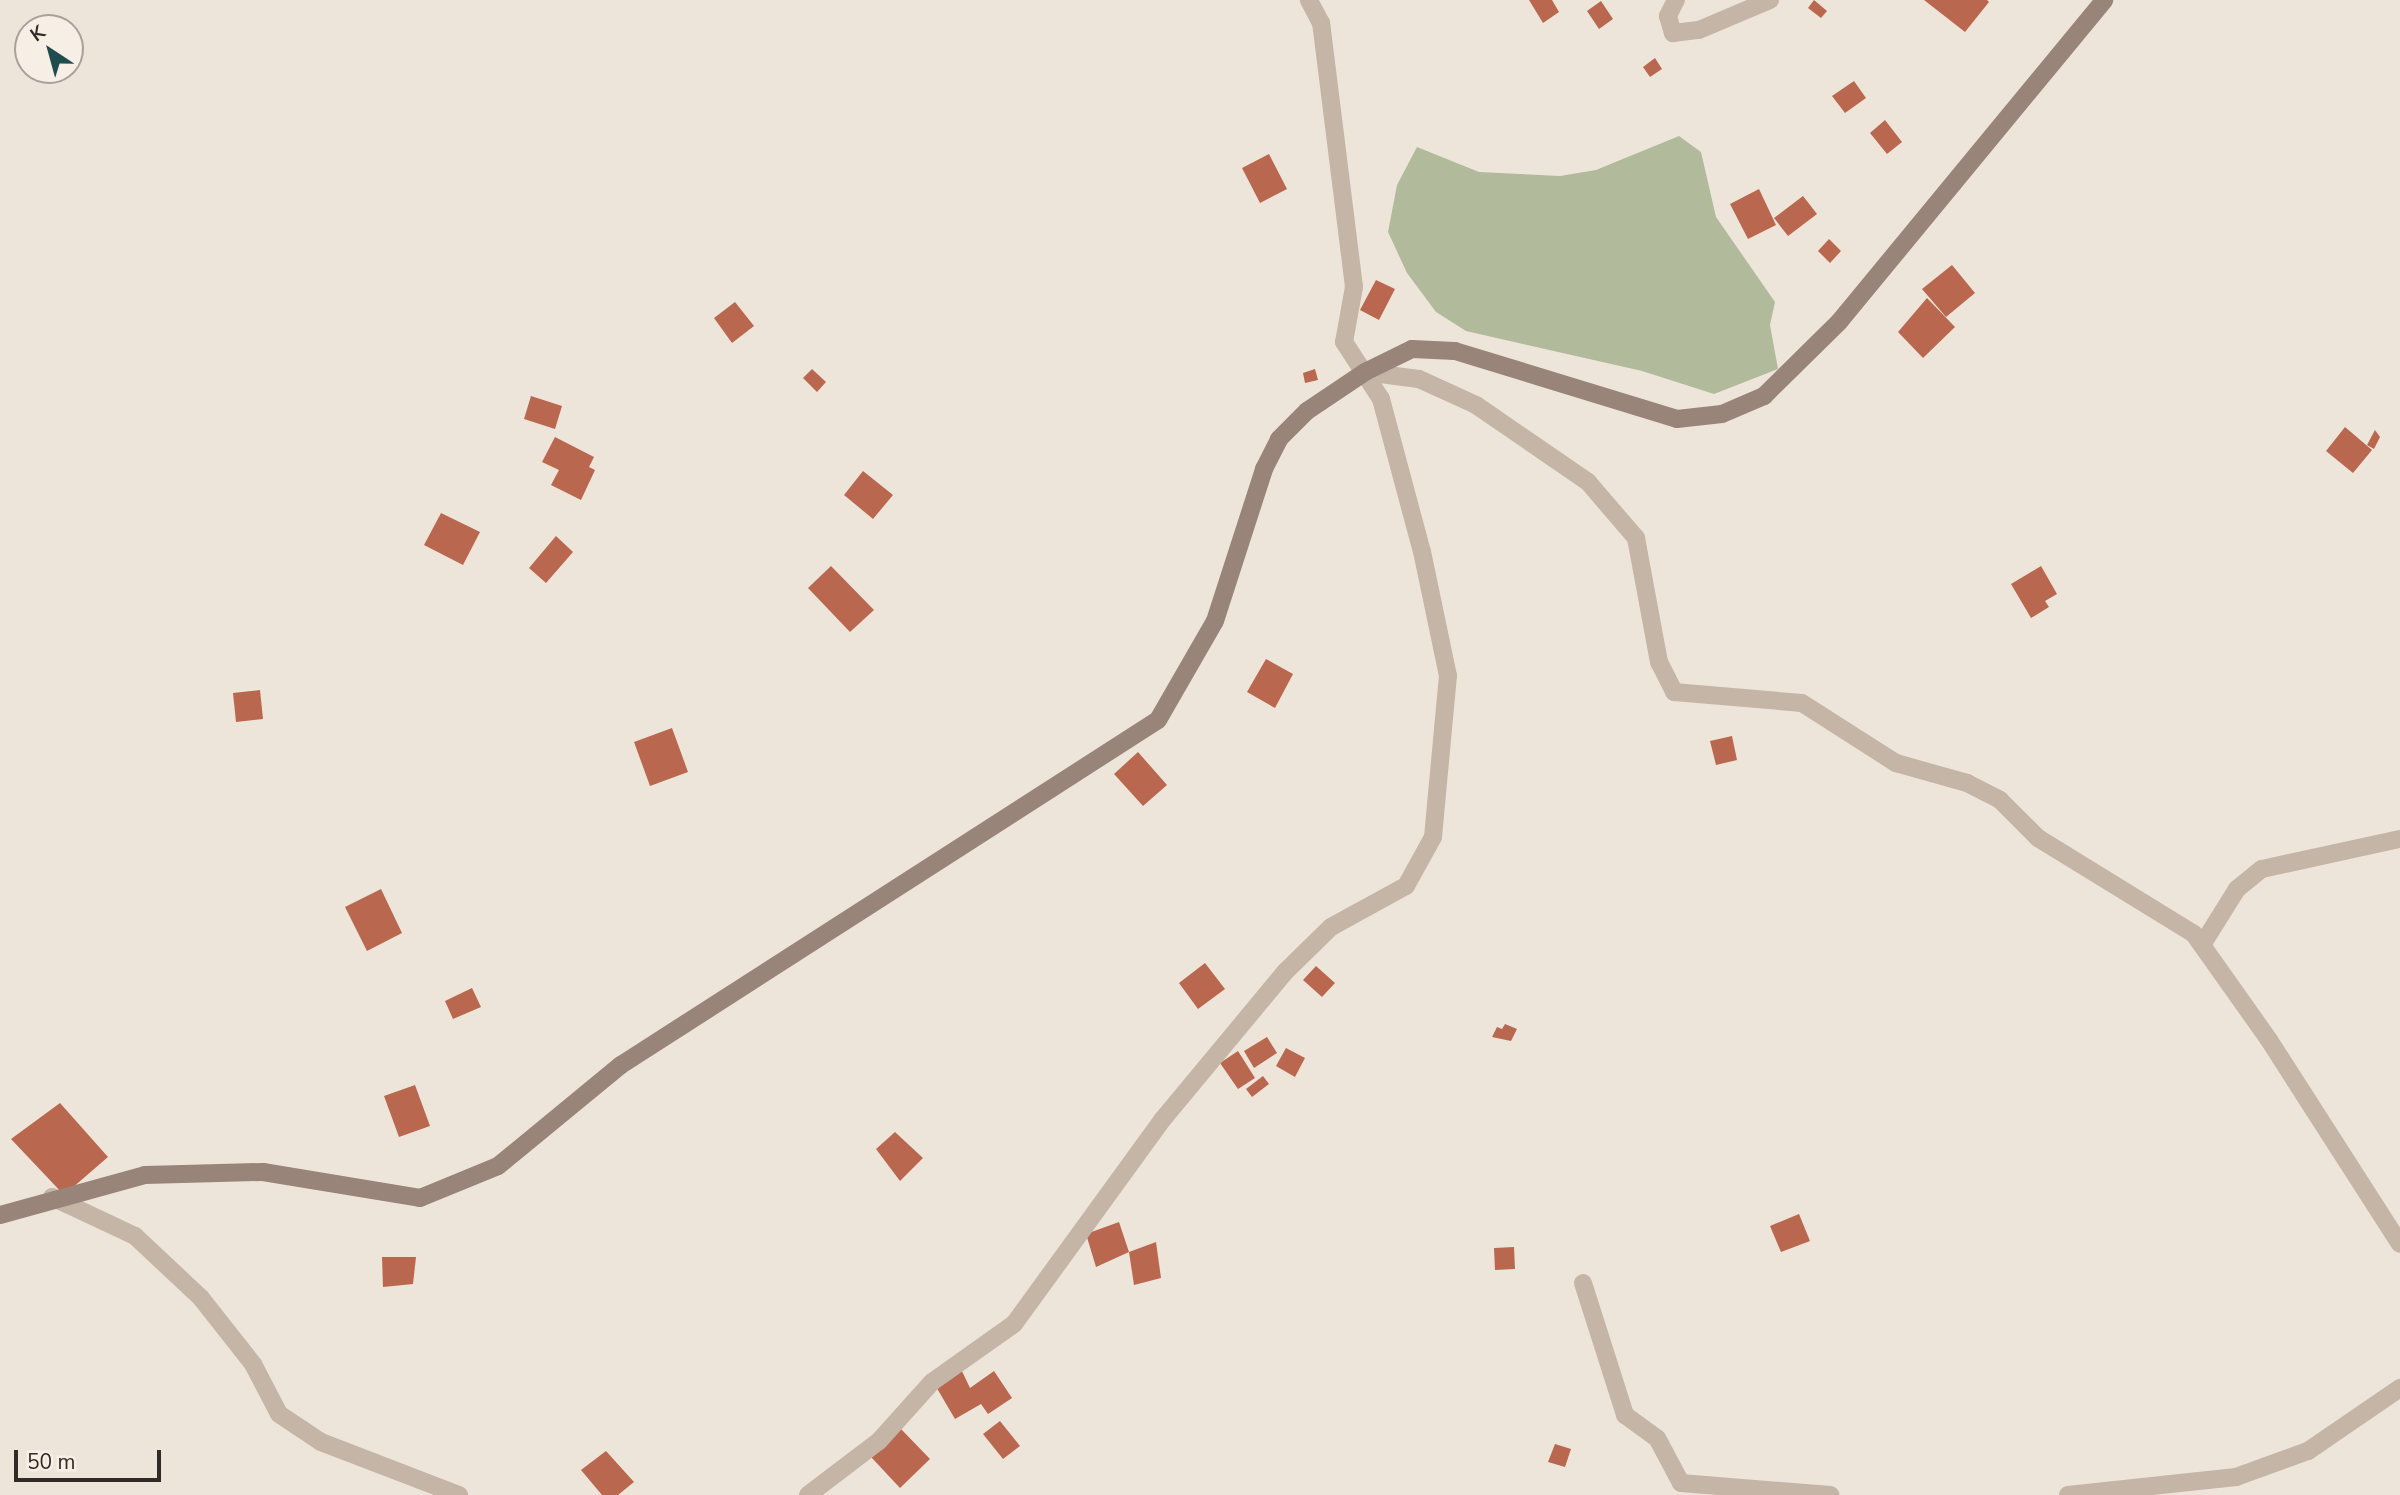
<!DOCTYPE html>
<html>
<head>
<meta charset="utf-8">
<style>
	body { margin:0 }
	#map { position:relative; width:2400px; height:1495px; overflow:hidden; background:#eee5da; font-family:"Nunito Sans",sans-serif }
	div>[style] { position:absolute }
	.green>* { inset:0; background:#b1bb9c }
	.building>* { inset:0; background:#b9674e }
	.street>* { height:18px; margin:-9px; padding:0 9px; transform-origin:9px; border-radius:9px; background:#c5b5a7 }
	.secondary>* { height:18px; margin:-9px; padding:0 9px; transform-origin:9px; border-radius:9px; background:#988479 }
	span { translate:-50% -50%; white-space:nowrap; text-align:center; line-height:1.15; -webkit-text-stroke:6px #f7efe6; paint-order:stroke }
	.north { position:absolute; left:14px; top:14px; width:70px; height:70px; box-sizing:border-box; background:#f7efe6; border:2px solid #a8a09a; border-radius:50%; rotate:324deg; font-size:19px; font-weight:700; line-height:28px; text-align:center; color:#322a27 }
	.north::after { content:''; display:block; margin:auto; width:24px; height:32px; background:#214c4f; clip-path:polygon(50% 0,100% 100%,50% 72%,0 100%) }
	.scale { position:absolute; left:14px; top:1450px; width:147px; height:32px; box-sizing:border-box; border:4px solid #322a27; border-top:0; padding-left:9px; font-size:21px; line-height:24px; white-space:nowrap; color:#322a27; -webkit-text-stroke:5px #f7efe6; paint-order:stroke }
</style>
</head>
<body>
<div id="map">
	<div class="green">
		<div style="clip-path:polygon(1679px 136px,1701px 152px,1716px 217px,1775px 302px,1770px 325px,1778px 369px,1714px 394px,1642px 371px,1466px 331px,1436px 312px,1407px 273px,1388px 232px,1397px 185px,1417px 147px,1479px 172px,1560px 176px,1596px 170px)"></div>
	</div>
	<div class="building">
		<div style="clip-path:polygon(1529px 0,1552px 0,1559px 12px,1543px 23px)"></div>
		<div style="clip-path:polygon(1814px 0,1827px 11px,1821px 18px,1808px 8px)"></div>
		<div style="clip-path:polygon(1924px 0,1987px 0,1989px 2px,1965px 32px)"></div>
		<div style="clip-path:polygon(1601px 1px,1613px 19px,1599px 29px,1587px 11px)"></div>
		<div style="clip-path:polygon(1655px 58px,1662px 69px,1650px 77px,1643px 67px)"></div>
		<div style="clip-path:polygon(1854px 81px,1866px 98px,1845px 113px,1832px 96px)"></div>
		<div style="clip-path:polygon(1885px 120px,1902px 142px,1887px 154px,1870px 133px)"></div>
		<div style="clip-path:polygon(1269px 154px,1287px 189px,1260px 203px,1242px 168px)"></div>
		<div style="clip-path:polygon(1759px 189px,1776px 225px,1748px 239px,1730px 204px)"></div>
		<div style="clip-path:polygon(1803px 196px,1817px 214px,1788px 236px,1774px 218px)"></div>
		<div style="clip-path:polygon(1829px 239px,1841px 251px,1830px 263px,1818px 251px)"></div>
		<div style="clip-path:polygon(1952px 265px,1975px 293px,1946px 317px,1922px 289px)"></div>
		<div style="clip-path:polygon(1376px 280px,1395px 289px,1379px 320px,1360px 310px)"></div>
		<div style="clip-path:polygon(1927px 298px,1955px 327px,1923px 358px,1898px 332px)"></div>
		<div style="clip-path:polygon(735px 302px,754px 326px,732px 343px,714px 318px)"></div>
		<div style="clip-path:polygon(812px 369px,826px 382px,817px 392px,803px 378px)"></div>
		<div style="clip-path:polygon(1315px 369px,1318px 380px,1305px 383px,1303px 373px)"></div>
		<div style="clip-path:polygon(531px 396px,562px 406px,555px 429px,524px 419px)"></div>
		<div style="clip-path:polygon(2345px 427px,2372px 450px,2353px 473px,2326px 451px)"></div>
		<div style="clip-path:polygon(2375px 430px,2380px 437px,2374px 449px,2367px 445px)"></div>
		<div style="clip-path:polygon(555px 437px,594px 457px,589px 467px,595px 470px,581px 500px,551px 485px,559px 470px,542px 462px)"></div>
		<div style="clip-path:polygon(863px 471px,893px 495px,873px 519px,844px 495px)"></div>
		<div style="clip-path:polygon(441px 513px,480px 532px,463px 565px,424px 545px)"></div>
		<div style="clip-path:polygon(556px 536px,573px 552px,546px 583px,529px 568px)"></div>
		<div style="clip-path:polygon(831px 566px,874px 610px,850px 632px,808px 588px)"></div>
		<div style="clip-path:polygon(2041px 566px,2057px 594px,2045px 601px,2049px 607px,2031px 618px,2011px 584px)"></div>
		<div style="clip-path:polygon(1266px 659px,1293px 674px,1275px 708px,1247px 692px)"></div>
		<div style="clip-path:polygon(260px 690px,263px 719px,236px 722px,233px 693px)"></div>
		<div style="clip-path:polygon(672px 728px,688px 772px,650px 786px,634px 742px)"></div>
		<div style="clip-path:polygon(1732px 736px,1737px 760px,1716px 765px,1710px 741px)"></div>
		<div style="clip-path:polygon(1138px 752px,1167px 785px,1143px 806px,1114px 774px)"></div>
		<div style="clip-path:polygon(381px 889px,402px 933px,367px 951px,345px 907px)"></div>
		<div style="clip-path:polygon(1205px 963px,1225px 989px,1198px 1009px,1179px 983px)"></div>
		<div style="clip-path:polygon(1316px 966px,1335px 983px,1322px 997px,1303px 980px)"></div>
		<div style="clip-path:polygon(472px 988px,481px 1007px,453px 1019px,445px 1001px)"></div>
		<div style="clip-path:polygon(1505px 1024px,1517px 1029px,1511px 1041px,1492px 1037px,1497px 1027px,1502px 1029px)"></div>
		<div style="clip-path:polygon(1267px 1037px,1277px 1053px,1254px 1068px,1244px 1051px)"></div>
		<div style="clip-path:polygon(1286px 1048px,1305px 1058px,1295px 1077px,1276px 1066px)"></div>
		<div style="clip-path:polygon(1238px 1051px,1255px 1078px,1238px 1089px,1220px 1063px)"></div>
		<div style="clip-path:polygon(1263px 1076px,1269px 1084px,1252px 1097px,1246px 1089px)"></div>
		<div style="clip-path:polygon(415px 1085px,430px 1126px,399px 1137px,384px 1096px)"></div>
		<div style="clip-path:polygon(60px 1103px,108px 1157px,64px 1195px,11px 1139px)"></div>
		<div style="clip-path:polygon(895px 1132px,923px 1158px,900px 1181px,876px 1149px)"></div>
		<div style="clip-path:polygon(1799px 1214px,1810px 1241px,1781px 1252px,1770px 1226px)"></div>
		<div style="clip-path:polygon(1119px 1222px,1129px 1252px,1156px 1242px,1161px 1278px,1134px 1285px,1129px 1252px,1096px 1267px,1086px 1234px)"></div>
		<div style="clip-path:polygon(1514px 1247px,1515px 1269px,1495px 1270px,1494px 1248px)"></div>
		<div style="clip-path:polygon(382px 1257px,416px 1257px,413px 1284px,383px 1287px)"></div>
		<div style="clip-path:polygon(961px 1369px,970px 1388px,994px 1371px,1012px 1398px,988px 1414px,981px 1404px,955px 1419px,935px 1385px)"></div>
		<div style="clip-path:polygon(1000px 1421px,1020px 1446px,1003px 1459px,983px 1434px)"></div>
		<div style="clip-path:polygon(901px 1429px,930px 1459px,900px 1488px,871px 1457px)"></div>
		<div style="clip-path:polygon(1555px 1444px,1571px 1449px,1565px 1467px,1548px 1462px)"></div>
		<div style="clip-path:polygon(606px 1451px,634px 1482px,618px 1495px,602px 1495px,581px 1470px)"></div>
	</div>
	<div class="street">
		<div style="left:1676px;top:0;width:18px;rotate:117deg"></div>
		<div style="left:1668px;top:16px;width:18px;rotate:74deg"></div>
		<div style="left:1673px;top:33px;width:26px;rotate:-7deg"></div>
		<div style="left:1699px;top:30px;width:77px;rotate:-22.9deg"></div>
		<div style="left:1365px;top:372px;width:54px;rotate:7.4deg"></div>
		<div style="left:1419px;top:379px;width:63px;rotate:24.5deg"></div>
		<div style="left:1476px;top:405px;width:136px;rotate:34.5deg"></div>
		<div style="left:1588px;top:482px;width:74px;rotate:49.4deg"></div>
		<div style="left:1636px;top:538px;width:126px;rotate:79.5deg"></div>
		<div style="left:1659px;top:662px;width:34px;rotate:63deg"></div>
		<div style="left:1674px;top:692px;width:128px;rotate:4.9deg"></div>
		<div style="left:1802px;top:703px;width:112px;rotate:32.6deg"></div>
		<div style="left:1896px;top:763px;width:74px;rotate:15.7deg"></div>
		<div style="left:1967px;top:783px;width:37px;rotate:27deg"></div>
		<div style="left:2000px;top:800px;width:54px;rotate:45deg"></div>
		<div style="left:2038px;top:838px;width:183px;rotate:31.6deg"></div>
		<div style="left:2194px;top:934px;width:130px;rotate:54.7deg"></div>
		<div style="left:2269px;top:1040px;width:242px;rotate:57.3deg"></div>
		<div style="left:2202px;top:945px;width:66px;rotate:-58deg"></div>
		<div style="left:2237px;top:889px;width:32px;rotate:-39deg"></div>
		<div style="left:2262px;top:869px;width:141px;rotate:-12.3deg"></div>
		<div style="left:52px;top:1197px;width:92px;rotate:25.2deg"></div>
		<div style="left:135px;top:1236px;width:91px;rotate:43.2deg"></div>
		<div style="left:201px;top:1298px;width:84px;rotate:51.8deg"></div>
		<div style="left:253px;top:1364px;width:56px;rotate:62.5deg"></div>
		<div style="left:279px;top:1414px;width:50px;rotate:33.7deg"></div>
		<div style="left:321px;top:1442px;width:148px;rotate:21deg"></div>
		<div style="left:1583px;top:1283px;width:139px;rotate:72.3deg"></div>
		<div style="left:1625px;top:1415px;width:39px;rotate:36deg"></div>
		<div style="left:1657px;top:1438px;width:51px;rotate:61.9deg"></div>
		<div style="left:1681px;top:1483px;width:150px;rotate:4.6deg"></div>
		<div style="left:808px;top:1495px;width:89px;rotate:-37.3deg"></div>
		<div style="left:879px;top:1441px;width:79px;rotate:-48.1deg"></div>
		<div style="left:932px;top:1382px;width:100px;rotate:-35.3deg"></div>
		<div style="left:1014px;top:1324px;width:253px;rotate:-54deg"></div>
		<div style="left:1163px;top:1119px;width:191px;rotate:-50.3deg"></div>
		<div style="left:1285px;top:972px;width:64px;rotate:-44.4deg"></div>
		<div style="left:1331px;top:927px;width:85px;rotate:-28.7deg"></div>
		<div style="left:1406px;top:886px;width:56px;rotate:-61.1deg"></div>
		<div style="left:1433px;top:837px;width:162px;rotate:-84.7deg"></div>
		<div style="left:1448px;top:676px;width:127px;rotate:-101.8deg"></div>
		<div style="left:1422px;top:552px;width:158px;rotate:-105deg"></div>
		<div style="left:1381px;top:399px;width:68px;rotate:-123deg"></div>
		<div style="left:1344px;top:342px;width:56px;rotate:-79.7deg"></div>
		<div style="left:1354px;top:287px;width:266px;rotate:-97.1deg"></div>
		<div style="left:1321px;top:23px;width:26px;rotate:-118deg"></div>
		<div style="left:2068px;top:1495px;width:169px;rotate:-6.1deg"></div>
		<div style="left:2236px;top:1477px;width:77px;rotate:-19.9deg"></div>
		<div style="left:2308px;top:1451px;width:112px;rotate:-34.4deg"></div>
	</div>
	<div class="secondary">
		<div style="left:0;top:1215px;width:150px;rotate:-15.4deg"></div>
		<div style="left:145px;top:1175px;width:118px;rotate:-1.5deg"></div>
		<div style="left:263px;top:1172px;width:159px;rotate:9.4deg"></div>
		<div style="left:420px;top:1198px;width:84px;rotate:-22.3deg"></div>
		<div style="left:498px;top:1166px;width:159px;rotate:-39.4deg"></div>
		<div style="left:621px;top:1065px;width:638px;rotate:-32.72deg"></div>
		<div style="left:1158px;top:720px;width:114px;rotate:-60.1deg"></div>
		<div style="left:1215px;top:621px;width:160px;rotate:-72.1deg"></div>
		<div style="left:1264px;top:469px;width:34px;rotate:-63deg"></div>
		<div style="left:1279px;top:439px;width:40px;rotate:-45deg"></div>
		<div style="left:1307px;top:411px;width:70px;rotate:-33.9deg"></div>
		<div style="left:1365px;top:372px;width:52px;rotate:-26.1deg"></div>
		<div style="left:1412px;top:349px;width:43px;rotate:2.7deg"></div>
		<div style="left:1455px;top:351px;width:232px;rotate:17deg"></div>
		<div style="left:1677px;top:419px;width:45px;rotate:-6.3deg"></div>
		<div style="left:1722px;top:414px;width:46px;rotate:-23.2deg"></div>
		<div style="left:1764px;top:396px;width:105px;rotate:-44.6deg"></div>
		<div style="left:1839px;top:322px;width:417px;rotate:-50.5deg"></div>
	</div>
	<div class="north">K</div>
	<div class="scale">50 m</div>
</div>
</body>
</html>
